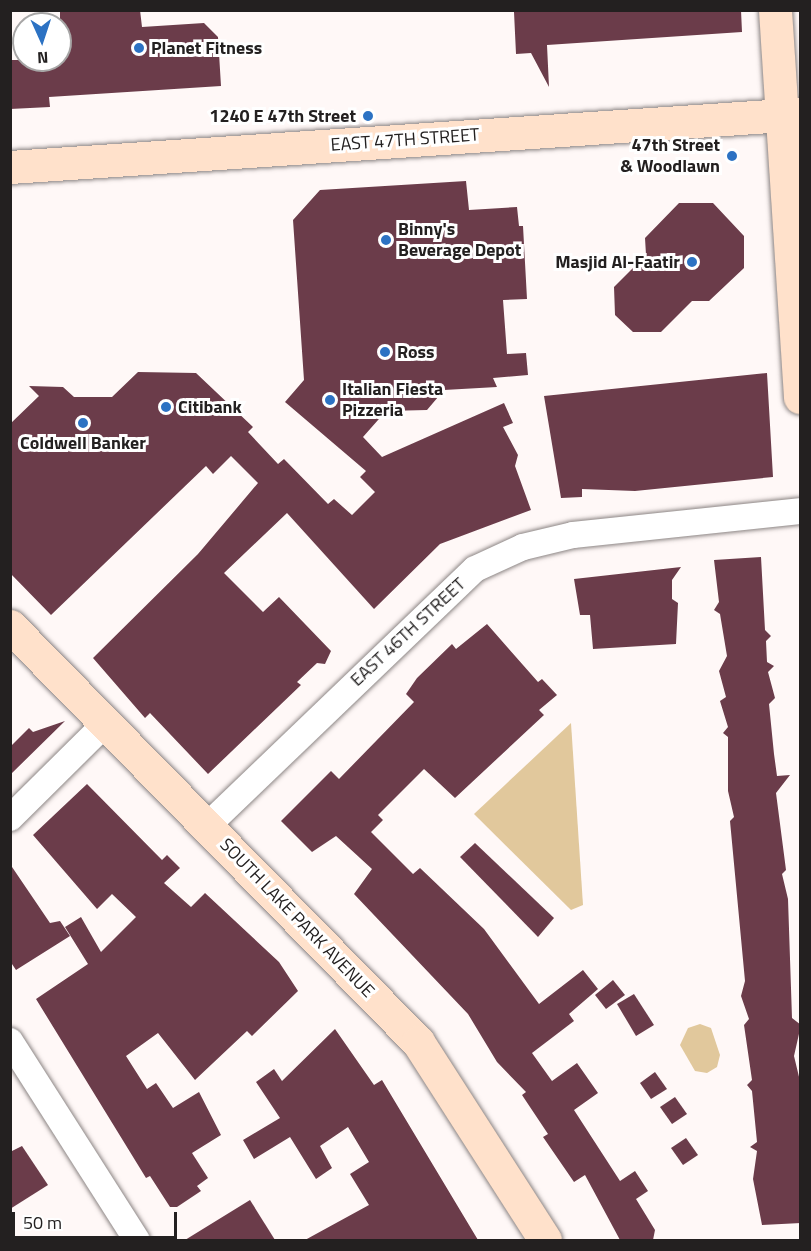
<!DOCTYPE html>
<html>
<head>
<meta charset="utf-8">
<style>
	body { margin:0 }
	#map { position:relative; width:811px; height:1251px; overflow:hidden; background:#fff8f7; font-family:"Titillium Web",sans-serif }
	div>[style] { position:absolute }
	.green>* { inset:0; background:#e1c89c }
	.building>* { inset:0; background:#6b3c4a }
	.roads { filter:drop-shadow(0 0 2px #8d8685) drop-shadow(0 0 2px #8d8685) }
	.street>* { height:26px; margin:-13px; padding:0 13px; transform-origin:13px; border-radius:13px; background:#fff }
	.secondary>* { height:33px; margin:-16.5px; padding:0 16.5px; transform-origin:16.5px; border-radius:16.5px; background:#ffe1cb }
	.dots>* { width:16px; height:16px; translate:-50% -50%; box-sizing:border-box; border:3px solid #fff; border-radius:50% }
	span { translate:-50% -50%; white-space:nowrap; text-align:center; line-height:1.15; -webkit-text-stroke:6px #fff; paint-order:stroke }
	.poi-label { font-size:18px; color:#232020; font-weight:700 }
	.left { translate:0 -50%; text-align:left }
	.right { translate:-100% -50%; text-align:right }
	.street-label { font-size:18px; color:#232020 }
	.frame { position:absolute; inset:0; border:12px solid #232020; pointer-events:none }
	.north { position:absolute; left:12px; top:12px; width:60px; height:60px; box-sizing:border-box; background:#fff; border:2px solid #a7a6a6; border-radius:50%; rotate:177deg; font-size:16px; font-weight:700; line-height:24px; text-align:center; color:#232020 }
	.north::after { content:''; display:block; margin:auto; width:21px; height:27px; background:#2c72c3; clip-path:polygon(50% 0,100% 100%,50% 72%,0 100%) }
	.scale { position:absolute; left:12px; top:1212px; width:165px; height:27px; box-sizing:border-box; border:3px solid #232020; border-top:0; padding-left:8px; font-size:18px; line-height:21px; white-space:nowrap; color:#232020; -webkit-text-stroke:4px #fff; paint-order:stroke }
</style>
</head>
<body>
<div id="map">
	<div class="green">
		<div style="clip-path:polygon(571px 723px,583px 905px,571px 910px,474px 814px)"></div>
		<div style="clip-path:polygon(700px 1024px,711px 1028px,720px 1055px,717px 1067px,707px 1073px,695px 1071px,680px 1045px,688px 1028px)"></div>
	</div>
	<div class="building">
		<div style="clip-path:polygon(60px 10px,140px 10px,142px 27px,204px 23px,218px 37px,221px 86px,49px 97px,50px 107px,10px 109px,10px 60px,60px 60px)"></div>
		<div style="clip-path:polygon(741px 10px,742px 32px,547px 45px,549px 87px,531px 53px,516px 54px,514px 12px)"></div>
		<div style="clip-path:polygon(466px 181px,469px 210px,517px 207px,519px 226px,523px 226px,527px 299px,503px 300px,507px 354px,526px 353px,528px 375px,493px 378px,497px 387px,444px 390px,427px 410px,386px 411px,363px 437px,382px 457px,504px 403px,513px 423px,503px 427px,518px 455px,515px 466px,531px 510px,440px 544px,374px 609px,287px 513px,224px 573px,263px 612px,279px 597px,331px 651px,325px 664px,317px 663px,297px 682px,301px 685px,208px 774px,150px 713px,145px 718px,93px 658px,198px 554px,258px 483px,231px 456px,213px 474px,206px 466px,51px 615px,10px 573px,10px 424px,39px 396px,29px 386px,63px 387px,74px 397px,112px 397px,138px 372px,196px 373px,253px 427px,248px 432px,278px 464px,284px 459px,328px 504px,334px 499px,352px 515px,375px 492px,360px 477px,366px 471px,285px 402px,304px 380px,293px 220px,320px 190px)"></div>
		<div style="clip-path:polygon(679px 203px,713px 203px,744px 236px,744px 268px,709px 301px,692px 301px,661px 332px,633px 332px,615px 315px,614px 287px,646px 255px,645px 238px)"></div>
		<div style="clip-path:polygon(767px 373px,773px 477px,635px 491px,582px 489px,582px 497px,561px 498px,544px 396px)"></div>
		<div style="clip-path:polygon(761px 557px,765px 630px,771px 636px,766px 641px,767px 662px,774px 666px,768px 672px,775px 698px,769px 704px,774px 754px,777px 776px,790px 775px,776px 793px,786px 870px,782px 874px,788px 899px,792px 1018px,801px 1025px,794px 1056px,800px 1081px,801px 1223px,762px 1225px,753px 1179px,757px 1151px,750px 1147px,757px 1142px,752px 1091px,747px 1085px,752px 1080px,744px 1025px,749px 1019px,741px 996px,745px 981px,730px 821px,734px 817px,728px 791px,728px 737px,723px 733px,728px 727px,720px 701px,726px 697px,719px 671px,727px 656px,720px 614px,714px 610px,719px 602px,714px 560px)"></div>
		<div style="clip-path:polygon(681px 567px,672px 580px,672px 599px,678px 603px,676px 644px,593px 649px,590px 615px,580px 615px,574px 579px)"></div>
		<div style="clip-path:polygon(487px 624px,538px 682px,542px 679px,557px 695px,539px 710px,544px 715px,455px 798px,424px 769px,378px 815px,383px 820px,371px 832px,413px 874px,420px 868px,484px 929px,539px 1004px,583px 970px,598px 989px,569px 1014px,574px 1021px,532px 1053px,552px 1081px,577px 1063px,598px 1093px,574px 1110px,620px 1181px,635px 1171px,648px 1191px,636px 1199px,655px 1230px,653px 1240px,620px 1240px,585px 1175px,574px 1182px,543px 1137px,548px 1134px,522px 1095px,526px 1092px,497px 1062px,468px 1014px,354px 894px,372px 869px,336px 836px,312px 852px,281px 821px,331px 771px,339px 779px,414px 702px,406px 694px,417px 678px,452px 644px,456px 649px)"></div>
		<div style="clip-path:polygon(65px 721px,10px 775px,10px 747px,29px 728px,33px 732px)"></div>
		<div style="clip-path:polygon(87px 784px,162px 860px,167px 855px,180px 868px,164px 883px,191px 907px,205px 893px,279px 962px,298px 991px,252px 1036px,247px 1031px,195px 1080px,158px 1033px,126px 1056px,147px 1089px,156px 1083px,173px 1108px,199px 1092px,221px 1135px,192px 1153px,208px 1178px,197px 1186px,201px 1191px,177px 1207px,170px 1207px,150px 1176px,146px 1178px,36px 999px,88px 964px,65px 927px,81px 917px,101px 952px,136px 917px,112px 894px,97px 909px,33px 835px)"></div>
		<div style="clip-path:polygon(475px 843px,554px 918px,538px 937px,460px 857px)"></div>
		<div style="clip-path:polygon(10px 864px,50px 923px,60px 921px,70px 936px,16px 970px,10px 961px)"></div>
		<div style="clip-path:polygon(613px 980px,625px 995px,606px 1009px,595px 995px)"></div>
		<div style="clip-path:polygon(634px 994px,654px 1025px,636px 1036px,617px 1004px)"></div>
		<div style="clip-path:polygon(335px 1029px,374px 1085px,382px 1080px,478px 1240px,305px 1240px,369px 1205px,350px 1174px,369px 1162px,348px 1127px,320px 1146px,332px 1168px,316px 1179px,290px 1137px,254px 1159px,243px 1140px,280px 1118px,256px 1082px,274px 1069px,282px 1081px)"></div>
		<div style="clip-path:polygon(655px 1072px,667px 1089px,651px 1099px,640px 1083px)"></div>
		<div style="clip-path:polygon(675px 1097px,687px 1114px,672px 1124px,660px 1107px)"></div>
		<div style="clip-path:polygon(686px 1138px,698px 1155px,683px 1165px,671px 1148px)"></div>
		<div style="clip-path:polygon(22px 1146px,48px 1185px,10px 1209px,10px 1152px)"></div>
		<div style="clip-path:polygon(250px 1200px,275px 1240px,185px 1240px)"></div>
	</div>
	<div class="roads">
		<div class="street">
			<div style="left:10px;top:818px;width:134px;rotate:-44.7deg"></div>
			<div style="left:207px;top:826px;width:371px;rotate:-43.8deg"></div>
			<div style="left:475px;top:569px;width:53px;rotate:-24.6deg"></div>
			<div style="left:523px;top:547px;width:51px;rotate:-13.5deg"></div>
			<div style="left:573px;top:535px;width:228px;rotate:-6deg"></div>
			<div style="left:10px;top:1041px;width:236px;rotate:57.5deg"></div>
		</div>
		<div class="secondary">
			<div style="left:775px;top:10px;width:388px;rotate:86.3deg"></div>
			<div style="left:10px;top:167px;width:792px;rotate:-3.84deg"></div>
			<div style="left:10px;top:626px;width:583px;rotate:45.56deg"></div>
			<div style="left:418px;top:1042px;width:235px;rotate:57.3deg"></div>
		</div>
	</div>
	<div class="dots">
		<div style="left:139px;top:48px;background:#2c72c3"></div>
		<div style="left:368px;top:116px;background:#2c72c3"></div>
		<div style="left:732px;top:156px;background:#2c72c3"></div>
		<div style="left:386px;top:240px;background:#2c72c3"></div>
		<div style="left:692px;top:262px;background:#2c72c3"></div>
		<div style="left:385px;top:352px;background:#2c72c3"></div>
		<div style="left:330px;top:400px;background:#2c72c3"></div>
		<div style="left:166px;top:407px;background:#2c72c3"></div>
		<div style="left:83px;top:423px;background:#2c72c3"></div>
	</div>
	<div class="poi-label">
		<span class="left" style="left:151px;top:48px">Planet Fitness</span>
		<span class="right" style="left:356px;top:116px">1240 E 47th Street</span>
		<span class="right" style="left:720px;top:156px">47th Street<br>&amp; Woodlawn</span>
		<span class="left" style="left:398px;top:240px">Binny's<br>Beverage Depot</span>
		<span class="right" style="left:680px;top:262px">Masjid Al-Faatir</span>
		<span class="left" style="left:397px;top:352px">Ross</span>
		<span class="left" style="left:342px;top:400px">Italian Fiesta<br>Pizzeria</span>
		<span class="left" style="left:178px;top:407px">Citibank</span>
		<span style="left:83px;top:443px">Coldwell Banker</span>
	</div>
	<div class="street-label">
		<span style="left:405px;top:140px;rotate:-4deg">EAST 47TH STREET</span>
		<span style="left:408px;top:632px;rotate:-43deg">EAST 46TH STREET</span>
		<span style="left:297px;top:918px;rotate:46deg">SOUTH LAKE PARK AVENUE</span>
	</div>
	<div class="frame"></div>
	<div class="north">N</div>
	<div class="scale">50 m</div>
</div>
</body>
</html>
